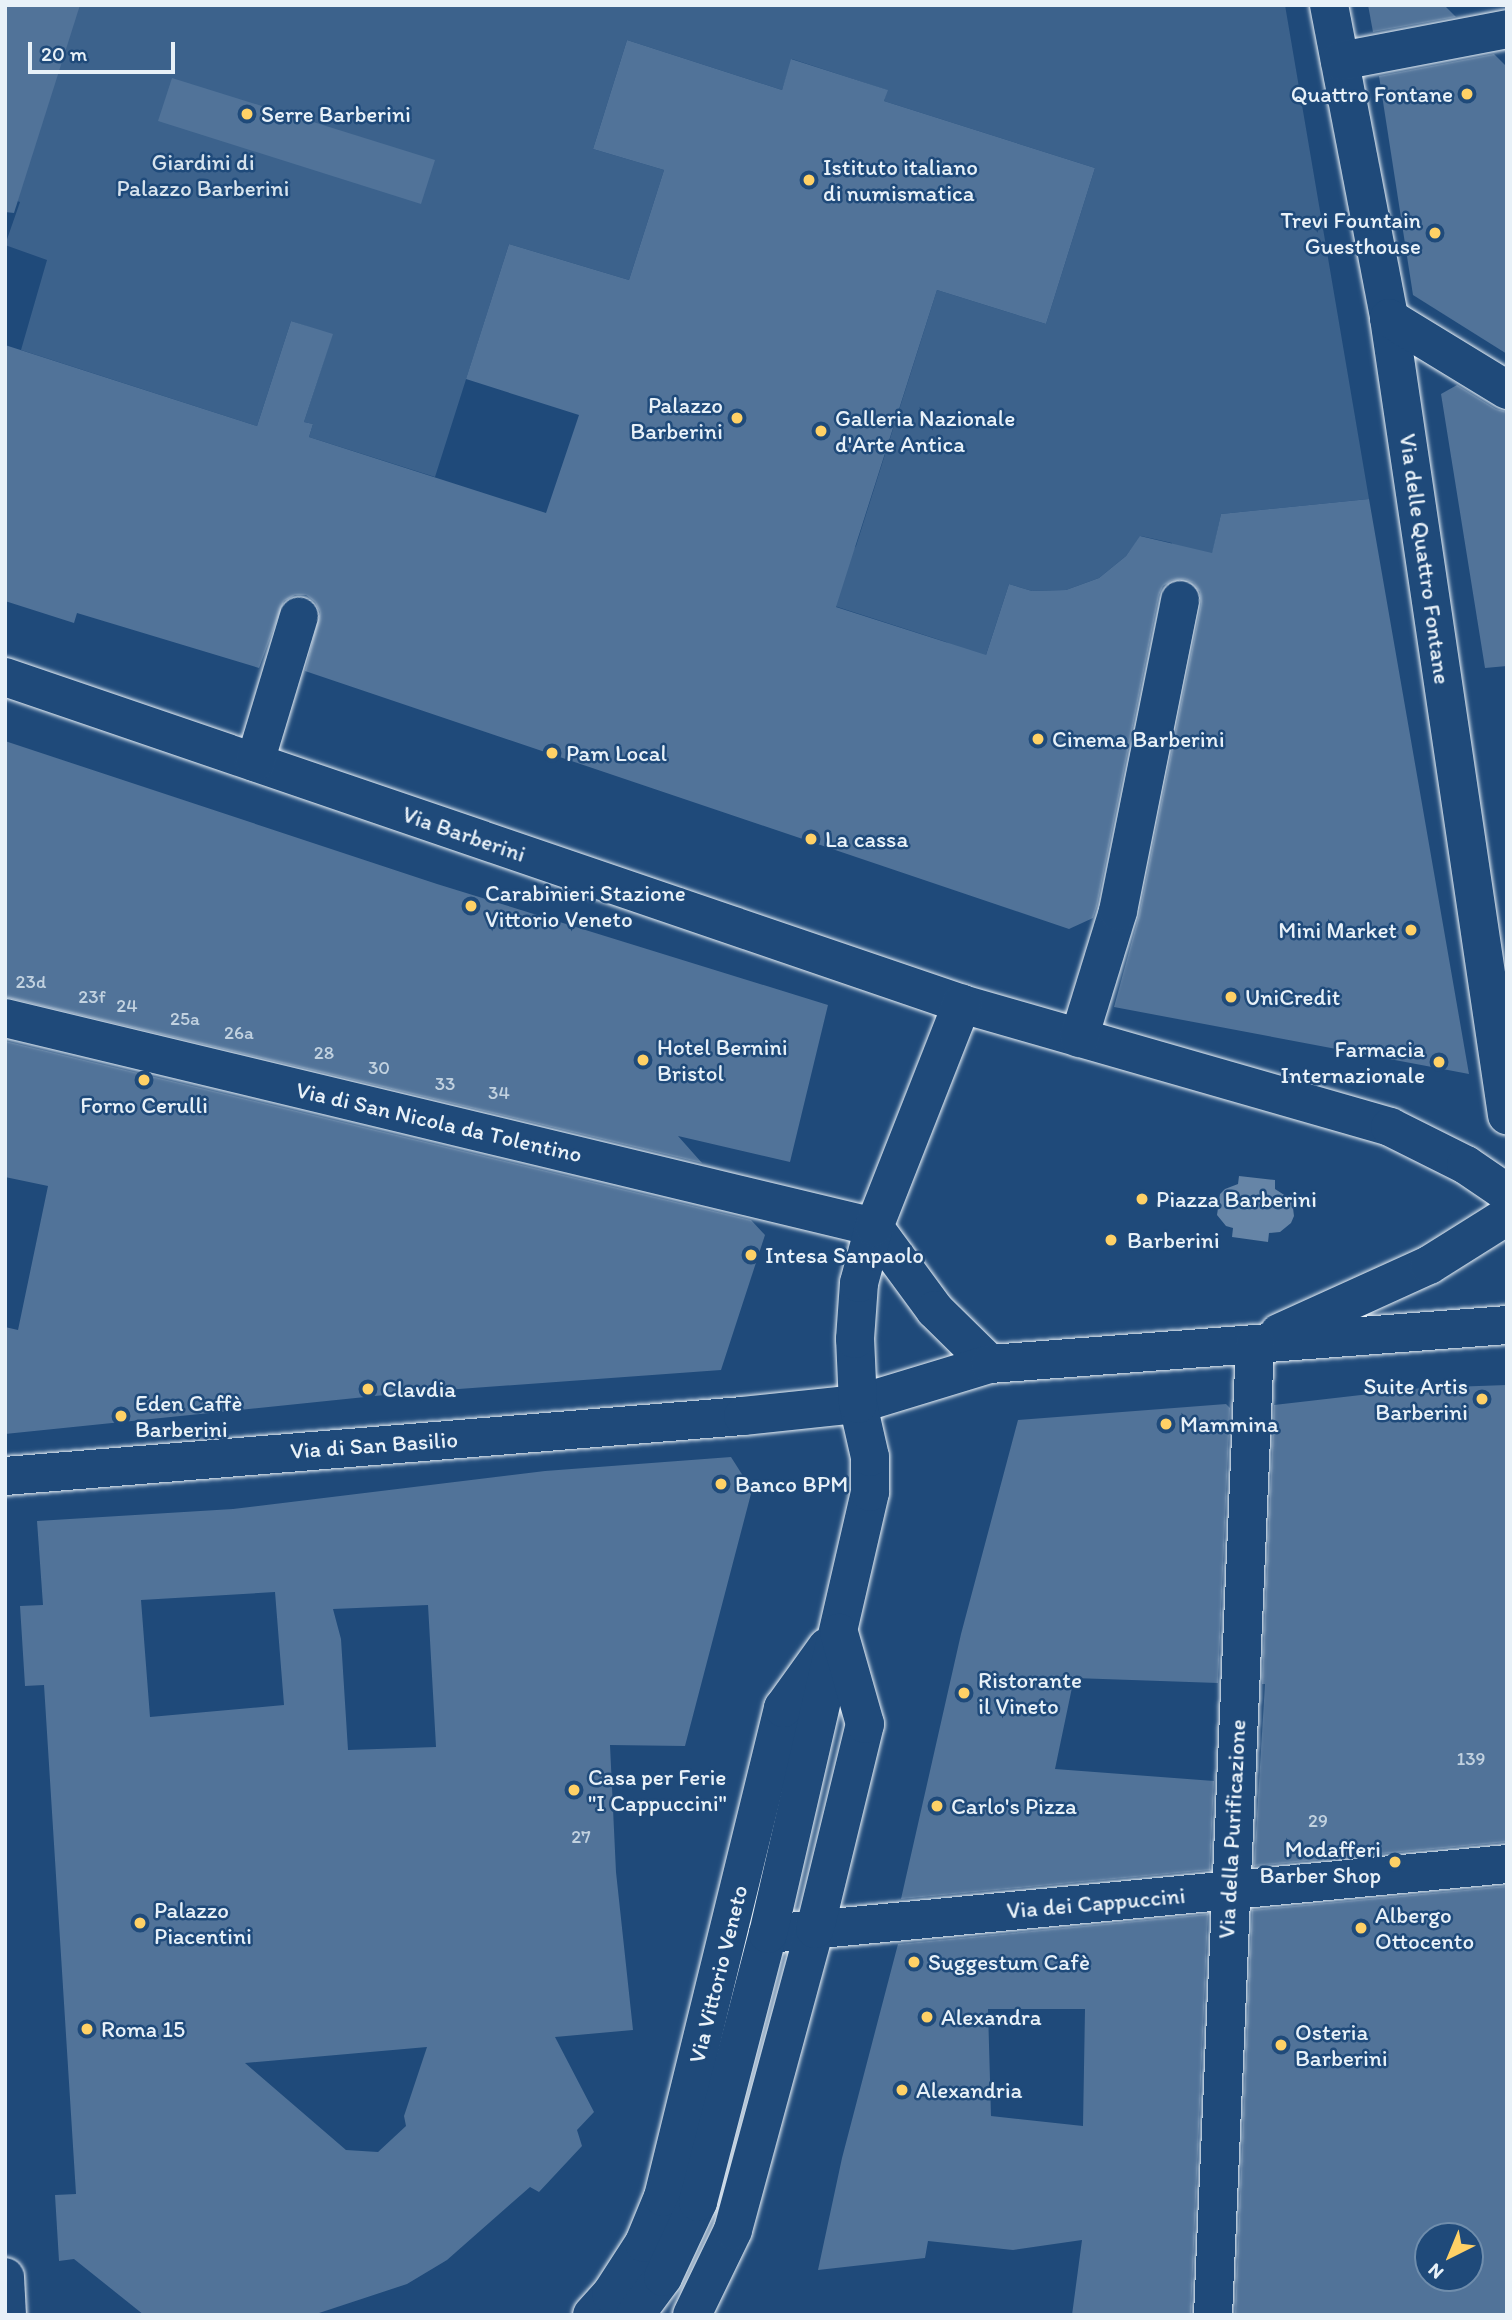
<!DOCTYPE html>
<html>
<head>
<meta charset="utf-8">
<style>
	body { margin:0 }
	#map { position:relative; width:1512px; height:2320px; overflow:hidden; background:#1f4a7a; font-family:Itim,sans-serif }
	div>[style] { position:absolute }
	.green>* { inset:0; background:#3c628c }
	.water>* { inset:0; background:#6685a7 }
	.building>* { inset:0; background:#517399 }
	.roads { filter:drop-shadow(0 0 2px #e8f1f8) drop-shadow(0 0 2px #e8f1f8) }
	.minor>* { height:38px; margin:-19px; padding:0 19px; transform-origin:19px; border-radius:19px; background:#1f4a7a }
	.dots>* { width:19px; height:19px; translate:-50% -50%; box-sizing:border-box; border:4px solid #1f4a7a; border-radius:50% }
	span { translate:-50% -50%; white-space:nowrap; text-align:center; line-height:1.15; -webkit-text-stroke:5px #1f4a7a; paint-order:stroke }
	.number-label { font-size:19px; color:#c2d2e0 }
	.number-label span { -webkit-text-stroke-width:0 }
	.poi-label { font-size:23px; color:#e8f1f8 }
	.right { translate:-100% -50%; text-align:right }
	.left { translate:0 -50%; text-align:left }
	.park-label { font-size:23px; color:#d7e3ed }
	.street-label { font-size:23px; color:#e8f1f8 }
	.frame { position:absolute; inset:0; border:7px solid #e8f1f8; pointer-events:none }
	.north { position:absolute; left:1414px; top:2222px; width:70px; height:70px; box-sizing:border-box; background:#1f4a7a; border:2px solid #6f8dac; border-radius:50%; rotate:223deg; font-size:19px; font-weight:700; line-height:28px; text-align:center; color:#e8f1f8 }
	.north::after { content:''; display:block; margin:auto; width:24px; height:32px; background:#ffd166; clip-path:polygon(50% 0,100% 100%,50% 72%,0 100%) }
	.scale { position:absolute; left:28px; top:42px; width:147px; height:32px; box-sizing:border-box; border:4px solid #e8f1f8; border-top:0; padding-left:9px; font-size:21px; line-height:24px; white-space:nowrap; color:#e8f1f8; -webkit-text-stroke:5px #1f4a7a; paint-order:stroke }
</style>
</head>
<body>
<div id="map">
	<div class="green">
		<div style="clip-path:polygon(73px 5px,1285px 5px,1369px 499px,1221px 514px,1204px 592px,1164px 584px,1172px 543px,1141px 536px,1126px 556px,1099px 578px,1066px 590px,1032px 591px,1009px 584px,983px 664px,946px 642px,819px 601px,856px 546px,937px 290px,1046px 324px,1095px 168px,884px 101px,887px 90px,792px 59px,782px 90px,627px 40px,593px 149px,664px 170px,629px 280px,509px 244px,435px 477px,309px 437px,313px 424px,304px 422px,332px 335px,291px 321px,257px 426px,21px 350px,47px 260px,5px 245px,20px 202px,5px 197px)"></div>
	</div>
	<div class="water">
		<div style="clip-path:polygon(1239px 1176px,1275px 1180px,1275px 1189px,1292px 1200px,1294px 1216px,1291px 1223px,1280px 1232px,1269px 1233px,1268px 1242px,1232px 1237px,1233px 1228px,1226px 1226px,1217px 1215px,1220px 1194px,1225px 1189px,1238px 1184px)"></div>
	</div>
	<div class="building">
		<div style="clip-path:polygon(5px 5px,80px 5px,14px 213px,5px 212px)"></div>
		<div style="clip-path:polygon(1368px 5px,1444px 5px,1456px 17px,1373px 32px)"></div>
		<div style="clip-path:polygon(627px 40px,782px 90px,791px 59px,888px 90px,884px 101px,1095px 168px,1046px 324px,937px 290px,836px 607px,986px 655px,1009px 584px,1032px 591px,1066px 590px,1099px 578px,1126px 556px,1140px 536px,1212px 553px,1221px 514px,1369px 499px,1469px 1074px,1114px 1007px,1139px 915px,1201px 604px,1200px 592px,1194px 583px,1185px 579px,1172px 580px,1163px 586px,1159px 595px,1097px 906px,1093px 918px,1069px 929px,305px 671px,320px 612px,315px 602px,306px 595px,295px 595px,284px 601px,259px 668px,77px 613px,74px 623px,5px 601px,5px 345px,257px 426px,291px 321px,333px 334px,304px 422px,313px 424px,309px 437px,546px 513px,579px 415px,466px 379px,509px 244px,629px 280px,664px 170px,593px 149px)"></div>
		<div style="clip-path:polygon(1494px 54px,1507px 67px,1507px 354px,1413px 295px,1379px 76px)"></div>
		<div style="clip-path:polygon(172px 78px,435px 160px,421px 204px,158px 121px)"></div>
		<div style="clip-path:polygon(1457px 385px,1496px 409px,1507px 412px,1507px 666px,1485px 668px,1441px 394px)"></div>
		<div style="clip-path:polygon(5px 741px,437px 884px,828px 1005px,790px 1162px,678px 1136px,702px 1163px,5px 997px)"></div>
		<div style="clip-path:polygon(5px 1041px,751px 1220px,765px 1235px,721px 1370px,404px 1393px,5px 1434px,5px 1327px,18px 1330px,48px 1186px,5px 1177px)"></div>
		<div style="clip-path:polygon(1507px 1385px,1507px 1842px,1254px 1866px,1265px 1684px,1262px 1684px,1274px 1405px,1422px 1388px)"></div>
		<div style="clip-path:polygon(1226px 1404px,1230px 1408px,1218px 1683px,1074px 1678px,1055px 1769px,1214px 1781px,1210px 1870px,901px 1899px,961px 1634px,1018px 1420px)"></div>
		<div style="clip-path:polygon(evenodd,731px 1457px,752px 1490px,685px 1746px,610px 1745px,616px 1872px,633px 2030px,555px 2037px,594px 2112px,577px 2130px,582px 2146px,539px 2192px,530px 2187px,447px 2260px,407px 2284px,313px 2315px,144px 2315px,74px 2259px,59px 2261px,55px 2195px,76px 2194px,44px 1685px,25px 1686px,20px 1606px,43px 1605px,37px 1521px,233px 1509px,545px 1471px,731px 1457px,275px 1592px,284px 1705px,150px 1717px,141px 1600px,275px 1592px,731px 1457px,428px 1605px,436px 1747px,348px 1750px,341px 1639px,333px 1609px,428px 1605px,731px 1457px,427px 2047px,404px 2116px,406px 2126px,378px 2152px,346px 2150px,245px 2063px,427px 2047px)"></div>
		<div style="clip-path:polygon(evenodd,1507px 1886px,1507px 2315px,1235px 2315px,1252px 1910px,1507px 1886px,1428px 2236px,1470px 2236px,1470px 2278px,1428px 2278px,1428px 2236px)"></div>
		<div style="clip-path:polygon(evenodd,1208px 1914px,1191px 2315px,1072px 2315px,1082px 2240px,1013px 2250px,928px 2241px,925px 2258px,818px 2270px,842px 2158px,898px 1944px,1208px 1914px,988px 2009px,1085px 2009px,1083px 2126px,991px 2116px,988px 2009px)"></div>
	</div>
	<div class="roads">
		<div class="minor">
			<div style="left:1329px;top:5px;width:319px;rotate:79.1deg"></div>
			<div style="left:1389px;top:318px;width:806px;rotate:81.58deg"></div>
			<div style="left:1340px;top:61px;width:170px;rotate:-10.8deg"></div>
			<div style="left:1389px;top:318px;width:138px;rotate:31.4deg"></div>
			<div style="left:5px;top:677px;width:1011px;rotate:18.86deg"></div>
			<div style="left:962px;top:1004px;width:445px;rotate:16deg"></div>
			<div style="left:1390px;top:1127px;width:85px;rotate:26.6deg"></div>
			<div style="left:1466px;top:1165px;width:50px;rotate:34.3deg"></div>
			<div style="left:255px;top:762px;width:152px;rotate:-73.2deg"></div>
			<div style="left:5px;top:1018px;width:894px;rotate:13.52deg"></div>
			<div style="left:1079px;top:1038px;width:133px;rotate:-72.9deg"></div>
			<div style="left:1118px;top:911px;width:317px;rotate:-78.7deg"></div>
			<div style="left:874px;top:1227px;width:103px;rotate:53.7deg"></div>
			<div style="left:935px;top:1310px;width:77px;rotate:44.5deg"></div>
			<div style="left:1279px;top:1333px;width:165px;rotate:-24.4deg"></div>
			<div style="left:1429px;top:1265px;width:92px;rotate:-32.1deg"></div>
			<div style="left:5px;top:1476px;width:740px;rotate:-4.65deg"></div>
			<div style="left:743px;top:1416px;width:116px;rotate:-6deg"></div>
			<div style="left:858px;top:1404px;width:138px;rotate:-16.9deg"></div>
			<div style="left:990px;top:1364px;width:518px;rotate:-4.31deg"></div>
			<div style="left:768px;top:1934px;width:742px;rotate:-5.41deg"></div>
			<div style="left:5px;top:2277px;width:38px;rotate:87deg"></div>
			<div style="left:592px;top:2315px;width:28px;rotate:-48deg"></div>
			<div style="left:611px;top:2294px;width:61px;rotate:-57.1deg"></div>
			<div style="left:644px;top:2243px;width:50px;rotate:-67.6deg"></div>
			<div style="left:663px;top:2197px;width:504px;rotate:-76.21deg"></div>
			<div style="left:783px;top:1708px;width:75px;rotate:-54.2deg"></div>
			<div style="left:635px;top:2315px;width:47px;rotate:-53.6deg"></div>
			<div style="left:663px;top:2277px;width:83px;rotate:-65deg"></div>
			<div style="left:698px;top:2202px;width:277px;rotate:-75.4deg"></div>
			<div style="left:768px;top:1934px;width:454px;rotate:-77deg"></div>
			<div style="left:870px;top:1492px;width:35px;rotate:-90deg"></div>
			<div style="left:870px;top:1457px;width:54px;rotate:-102.8deg"></div>
			<div style="left:858px;top:1404px;width:65px;rotate:-92.6deg"></div>
			<div style="left:855px;top:1339px;width:56px;rotate:-85.9deg"></div>
			<div style="left:859px;top:1283px;width:58px;rotate:-75deg"></div>
			<div style="left:874px;top:1227px;width:240px;rotate:-68.5deg"></div>
			<div style="left:692px;top:2315px;width:94px;rotate:-64.2deg"></div>
			<div style="left:733px;top:2230px;width:312px;rotate:-74.8deg"></div>
			<div style="left:815px;top:1929px;width:211px;rotate:-76.3deg"></div>
			<div style="left:865px;top:1724px;width:95px;rotate:-105.9deg"></div>
			<div style="left:1213px;top:2315px;width:972px;rotate:-87.52deg"></div>
		</div>
	</div>
	<div class="dots">
		<div style="left:1467px;top:94px;background:#ffd166"></div>
		<div style="left:247px;top:114px;background:#ffd166"></div>
		<div style="left:809px;top:180px;background:#ffd166"></div>
		<div style="left:1435px;top:233px;background:#ffd166"></div>
		<div style="left:737px;top:418px;background:#ffd166"></div>
		<div style="left:821px;top:431px;background:#ffd166"></div>
		<div style="left:1038px;top:739px;background:#ffd166"></div>
		<div style="left:552px;top:753px;background:#ffd166"></div>
		<div style="left:811px;top:839px;background:#ffd166"></div>
		<div style="left:471px;top:906px;background:#ffd166"></div>
		<div style="left:1411px;top:930px;background:#ffd166"></div>
		<div style="left:1231px;top:997px;background:#ffd166"></div>
		<div style="left:643px;top:1060px;background:#ffd166"></div>
		<div style="left:1439px;top:1062px;background:#ffd166"></div>
		<div style="left:144px;top:1080px;background:#ffd166"></div>
		<div style="left:1142px;top:1199px;background:#ffd166"></div>
		<div style="left:1111px;top:1240px;background:#ffd166"></div>
		<div style="left:751px;top:1255px;background:#ffd166"></div>
		<div style="left:368px;top:1389px;background:#ffd166"></div>
		<div style="left:1482px;top:1399px;background:#ffd166"></div>
		<div style="left:121px;top:1416px;background:#ffd166"></div>
		<div style="left:1166px;top:1424px;background:#ffd166"></div>
		<div style="left:721px;top:1484px;background:#ffd166"></div>
		<div style="left:964px;top:1693px;background:#ffd166"></div>
		<div style="left:574px;top:1790px;background:#ffd166"></div>
		<div style="left:937px;top:1806px;background:#ffd166"></div>
		<div style="left:1395px;top:1862px;background:#ffd166"></div>
		<div style="left:140px;top:1923px;background:#ffd166"></div>
		<div style="left:1361px;top:1928px;background:#ffd166"></div>
		<div style="left:914px;top:1962px;background:#ffd166"></div>
		<div style="left:927px;top:2017px;background:#ffd166"></div>
		<div style="left:87px;top:2029px;background:#ffd166"></div>
		<div style="left:1281px;top:2045px;background:#ffd166"></div>
		<div style="left:902px;top:2090px;background:#ffd166"></div>
	</div>
	<div class="number-label">
		<span style="left:31px;top:982px">23d</span>
		<span style="left:92px;top:997px">23f</span>
		<span style="left:127px;top:1006px">24</span>
		<span style="left:185px;top:1019px">25a</span>
		<span style="left:239px;top:1033px">26a</span>
		<span style="left:324px;top:1053px">28</span>
		<span style="left:379px;top:1068px">30</span>
		<span style="left:445px;top:1084px">33</span>
		<span style="left:499px;top:1093px">34</span>
		<span style="left:1471px;top:1759px">139</span>
		<span style="left:1318px;top:1821px">29</span>
		<span style="left:581px;top:1837px">27</span>
	</div>
	<div class="poi-label">
		<span class="right" style="left:1453px;top:94px">Quattro Fontane</span>
		<span class="left" style="left:261px;top:114px">Serre Barberini</span>
		<span class="left" style="left:823px;top:180px">Istituto italiano<br>di numismatica</span>
		<span class="right" style="left:1421px;top:233px">Trevi Fountain<br>Guesthouse</span>
		<span class="right" style="left:723px;top:418px">Palazzo<br>Barberini</span>
		<span class="left" style="left:835px;top:431px">Galleria Nazionale<br>d'Arte Antica</span>
		<span class="left" style="left:1052px;top:739px">Cinema Barberini</span>
		<span class="left" style="left:566px;top:753px">Pam Local</span>
		<span class="left" style="left:825px;top:839px">La cassa</span>
		<span class="left" style="left:485px;top:906px">Carabinieri Stazione<br>Vittorio Veneto</span>
		<span class="right" style="left:1397px;top:930px">Mini Market</span>
		<span class="left" style="left:1245px;top:997px">UniCredit</span>
		<span class="left" style="left:657px;top:1060px">Hotel Bernini<br>Bristol</span>
		<span class="right" style="left:1425px;top:1062px">Farmacia<br>Internazionale</span>
		<span style="left:144px;top:1105px">Forno Cerulli</span>
		<span class="left" style="left:1156px;top:1199px">Piazza Barberini</span>
		<span class="left" style="left:1127px;top:1240px">Barberini</span>
		<span class="left" style="left:765px;top:1255px">Intesa Sanpaolo</span>
		<span class="right" style="left:1468px;top:1399px">Suite Artis<br>Barberini</span>
		<span class="left" style="left:382px;top:1389px">Clavdia</span>
		<span class="left" style="left:135px;top:1416px">Eden Caffè<br>Barberini</span>
		<span class="left" style="left:1180px;top:1424px">Mammina</span>
		<span class="left" style="left:735px;top:1484px">Banco BPM</span>
		<span class="left" style="left:978px;top:1693px">Ristorante<br>il Vineto</span>
		<span class="left" style="left:588px;top:1790px">Casa per Ferie<br>"I Cappuccini"</span>
		<span class="left" style="left:951px;top:1806px">Carlo's Pizza</span>
		<span class="right" style="left:1381px;top:1862px">Modafferi<br>Barber Shop</span>
		<span class="left" style="left:154px;top:1923px">Palazzo<br>Piacentini</span>
		<span class="left" style="left:1375px;top:1928px">Albergo<br>Ottocento</span>
		<span class="left" style="left:928px;top:1962px">Suggestum Cafè</span>
		<span class="left" style="left:941px;top:2017px">Alexandra</span>
		<span class="left" style="left:101px;top:2029px">Roma 15</span>
		<span class="left" style="left:1295px;top:2045px">Osteria<br>Barberini</span>
		<span class="left" style="left:916px;top:2090px">Alexandria</span>
	</div>
	<div class="park-label">
		<span style="left:203px;top:175px">Giardini di<br>Palazzo Barberini</span>
	</div>
	<div class="street-label">
		<span style="left:1425px;top:559px;rotate:82deg">Via delle Quattro Fontane</span>
		<span style="left:464px;top:834px;rotate:19deg">Via Barberini</span>
		<span style="left:439px;top:1122px;rotate:13deg">Via di San Nicola da Tolentino</span>
		<span style="left:374px;top:1445px;rotate:-4deg">Via di San Basilio</span>
		<span style="left:1232px;top:1829px;rotate:-87deg">Via della Purificazione</span>
		<span style="left:1096px;top:1903px;rotate:-5deg">Via dei Cappuccini</span>
		<span style="left:718px;top:1974px;rotate:-76deg">Via Vittorio Veneto</span>
	</div>
	<div class="frame"></div>
	<div class="north">N</div>
	<div class="scale">20 m</div>
</div>
</body>
</html>
